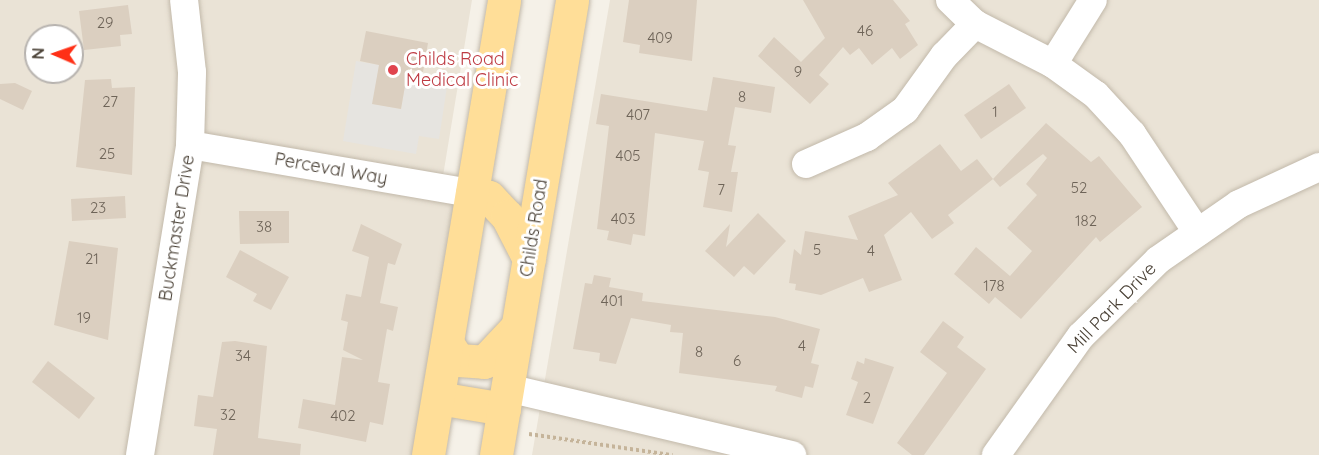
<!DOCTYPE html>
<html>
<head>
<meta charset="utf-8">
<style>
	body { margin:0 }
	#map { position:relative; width:1319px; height:455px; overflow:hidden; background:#f5f1e8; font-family:Quicksand,sans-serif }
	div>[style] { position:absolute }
	.residential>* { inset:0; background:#eae3d6 }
	.parking>* { inset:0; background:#e6e4e0 }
	.building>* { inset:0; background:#dbcfc0 }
	.path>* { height:4px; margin-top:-2px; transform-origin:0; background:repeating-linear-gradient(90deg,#c5b49a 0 3px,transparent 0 6px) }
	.roads { filter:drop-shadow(0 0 2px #c2b9aa) drop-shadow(0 0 2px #c2b9aa) }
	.minor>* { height:28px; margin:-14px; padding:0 14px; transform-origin:14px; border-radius:14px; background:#fff }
	.major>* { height:33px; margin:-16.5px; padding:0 16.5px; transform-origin:16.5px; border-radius:16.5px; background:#ffde98 }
	.dots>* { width:16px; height:16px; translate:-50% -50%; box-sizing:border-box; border:3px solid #fff; border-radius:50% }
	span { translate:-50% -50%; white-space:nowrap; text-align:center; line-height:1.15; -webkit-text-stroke:6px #fff; paint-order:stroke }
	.number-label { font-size:15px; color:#6e6458 }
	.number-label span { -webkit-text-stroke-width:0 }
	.health-label { font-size:18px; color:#be3a42 }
	.left { translate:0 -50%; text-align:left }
	.street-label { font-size:18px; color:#4a4136 }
	.north { position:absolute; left:24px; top:24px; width:60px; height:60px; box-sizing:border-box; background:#fff; border:2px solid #b7b3af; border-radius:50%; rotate:272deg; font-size:16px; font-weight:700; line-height:24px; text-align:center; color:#4a4136 }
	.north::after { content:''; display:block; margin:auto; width:21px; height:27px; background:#ff3016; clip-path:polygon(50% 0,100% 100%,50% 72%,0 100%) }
</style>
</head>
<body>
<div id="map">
	<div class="residential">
		<div style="clip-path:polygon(evenodd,0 0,472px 0,441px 188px,472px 193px,428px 455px,0 455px,0 0,36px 36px,72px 36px,72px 72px,36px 72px,36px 36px)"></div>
		<div style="clip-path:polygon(610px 0,1319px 0,1319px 455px,532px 455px)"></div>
	</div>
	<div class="parking">
		<div style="clip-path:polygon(356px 61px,379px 65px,373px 104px,401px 109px,407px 74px,448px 80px,439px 139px,419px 136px,416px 154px,343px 141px)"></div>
	</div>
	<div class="building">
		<div style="clip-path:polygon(629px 0,697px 0,692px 61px,639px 53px,640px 45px,623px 42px)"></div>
		<div style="clip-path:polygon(803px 0,893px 0,910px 21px,905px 24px,918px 45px,900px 59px,892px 48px,872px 65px,859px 48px,850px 55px,843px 47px,819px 75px,829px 84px,810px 104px,758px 56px,774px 37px,801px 62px,825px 38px)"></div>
		<div style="clip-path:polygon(128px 5px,132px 34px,120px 35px,121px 46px,84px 50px,79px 11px)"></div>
		<div style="clip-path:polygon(366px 31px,428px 43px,423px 72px,408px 69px,401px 109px,372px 104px,379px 65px,360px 61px)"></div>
		<div style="clip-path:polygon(713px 77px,775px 87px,771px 113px,735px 107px,728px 145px,736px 146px,731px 172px,738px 172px,732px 212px,703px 207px,709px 172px,698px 170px,704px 141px,655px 133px,645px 236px,633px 234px,631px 245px,607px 240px,609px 231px,597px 229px,609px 126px,596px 124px,601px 94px,707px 111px)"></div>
		<div style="clip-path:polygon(111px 79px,112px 88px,135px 87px,132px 175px,76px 167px,85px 80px)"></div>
		<div style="clip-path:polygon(15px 83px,32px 91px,23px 110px,0 99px,0 84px)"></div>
		<div style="clip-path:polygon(1009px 84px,1026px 108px,981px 139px,964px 115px)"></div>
		<div style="clip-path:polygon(1046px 123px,1091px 162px,1099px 156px,1142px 207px,1100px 242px,1096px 237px,1021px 319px,995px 297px,989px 304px,954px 274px,976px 247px,1010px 276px,1032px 251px,1007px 228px,1037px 195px,1026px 184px,1047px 158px,1043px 154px,1000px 187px,993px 179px)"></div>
		<div style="clip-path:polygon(940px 144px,961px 171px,977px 159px,993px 179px,948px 215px,954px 223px,932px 239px,911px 212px,884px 235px,902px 280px,869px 292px,863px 278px,821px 295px,795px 290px,796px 284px,789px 283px,794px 249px,801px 255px,805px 231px,858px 240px,848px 216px,898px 195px,888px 183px)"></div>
		<div style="clip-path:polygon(125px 196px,126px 218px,72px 221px,71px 199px)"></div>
		<div style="clip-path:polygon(239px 211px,289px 211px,289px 243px,240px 244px)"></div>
		<div style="clip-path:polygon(758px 213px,786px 241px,754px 275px,744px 266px,734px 277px,705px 251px,730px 224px,726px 247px)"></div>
		<div style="clip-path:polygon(361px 224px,402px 244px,395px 265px,388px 263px,380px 303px,398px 307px,393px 331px,387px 329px,378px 382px,390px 384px,383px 425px,370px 422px,366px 442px,298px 428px,303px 399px,335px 405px,342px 357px,363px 360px,343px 350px,348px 322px,341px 320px,346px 294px,361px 297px,369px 257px,352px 251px)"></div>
		<div style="clip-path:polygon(69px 241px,118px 248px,108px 340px,54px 325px)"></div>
		<div style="clip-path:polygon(240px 250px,289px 277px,271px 310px,253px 301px,257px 294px,226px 277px)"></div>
		<div style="clip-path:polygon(594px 275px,611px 278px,609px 287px,643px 293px,642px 301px,775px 317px,820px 329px,811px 363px,819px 365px,813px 388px,805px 386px,802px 398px,775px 391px,777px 386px,679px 373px,683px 333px,670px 332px,671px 325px,631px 318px,616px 364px,599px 361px,600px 353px,573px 349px,585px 283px,592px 284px)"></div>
		<div style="clip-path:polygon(943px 321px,964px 337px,957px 347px,986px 369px,924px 455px,912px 455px,897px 443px,947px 373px,920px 352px)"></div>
		<div style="clip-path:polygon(235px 341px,267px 346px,258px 438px,301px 444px,300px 455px,213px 455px,217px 429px,194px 426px,198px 395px,213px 397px,222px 342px)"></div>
		<div style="clip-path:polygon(865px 358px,894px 367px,873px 424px,846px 415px,858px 382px,851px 379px,857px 361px,864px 364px)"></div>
		<div style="clip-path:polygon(48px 361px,95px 398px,79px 419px,32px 382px)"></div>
	</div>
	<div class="path">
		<div style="left:529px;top:434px;width:145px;rotate:8.4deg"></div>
	</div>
	<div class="roads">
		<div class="minor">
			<div style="left:950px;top:0;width:35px;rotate:44deg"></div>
			<div style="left:975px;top:24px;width:88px;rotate:27.1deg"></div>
			<div style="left:1053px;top:64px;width:53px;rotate:35.8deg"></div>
			<div style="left:1096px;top:95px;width:53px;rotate:47.3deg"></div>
			<div style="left:1132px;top:134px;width:118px;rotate:56.4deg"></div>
			<div style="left:1053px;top:64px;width:75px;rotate:-58deg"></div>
			<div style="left:190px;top:145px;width:286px;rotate:9.7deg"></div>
			<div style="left:806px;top:164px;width:67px;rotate:-23.9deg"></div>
			<div style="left:867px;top:137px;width:47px;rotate:-35.4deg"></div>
			<div style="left:905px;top:110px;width:67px;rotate:-54.2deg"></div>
			<div style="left:944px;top:56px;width:45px;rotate:-45.9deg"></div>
			<div style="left:508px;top:388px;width:292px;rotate:13.3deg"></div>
			<div style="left:140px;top:455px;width:314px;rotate:-80.8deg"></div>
			<div style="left:190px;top:145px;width:73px;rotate:-88.4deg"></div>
			<div style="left:192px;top:72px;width:72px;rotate:-96.3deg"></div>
			<div style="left:996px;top:455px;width:146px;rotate:-54.5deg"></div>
			<div style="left:1081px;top:336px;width:108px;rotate:-44.6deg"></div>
			<div style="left:1158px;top:260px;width:98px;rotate:-34.7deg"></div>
			<div style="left:1239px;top:204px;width:88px;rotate:-24.8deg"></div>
		</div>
		<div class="major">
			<div style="left:472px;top:193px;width:17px;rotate:13deg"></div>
			<div style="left:489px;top:197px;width:26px;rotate:47deg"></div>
			<div style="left:507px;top:216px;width:48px;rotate:62.9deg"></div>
			<div style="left:447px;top:343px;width:20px;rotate:57deg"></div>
			<div style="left:458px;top:360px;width:26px;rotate:4deg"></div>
			<div style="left:484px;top:362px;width:48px;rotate:-46.7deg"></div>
			<div style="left:438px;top:398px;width:67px;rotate:9.5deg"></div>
			<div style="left:428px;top:455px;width:461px;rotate:-80.5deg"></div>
			<div style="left:496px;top:455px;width:461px;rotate:-80.5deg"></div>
		</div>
	</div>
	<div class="dots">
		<div style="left:393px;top:70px;background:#e0444e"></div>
	</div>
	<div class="number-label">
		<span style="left:105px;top:23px">29</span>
		<span style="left:865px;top:31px">46</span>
		<span style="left:660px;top:38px">409</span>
		<span style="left:798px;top:72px">9</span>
		<span style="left:742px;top:97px">8</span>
		<span style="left:110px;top:102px">27</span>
		<span style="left:995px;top:112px">1</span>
		<span style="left:638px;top:115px">407</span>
		<span style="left:107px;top:154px">25</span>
		<span style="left:628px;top:156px">405</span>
		<span style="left:1079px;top:188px">52</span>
		<span style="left:721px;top:190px">7</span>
		<span style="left:98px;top:208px">23</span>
		<span style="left:623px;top:219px">403</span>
		<span style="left:1086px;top:221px">182</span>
		<span style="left:264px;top:227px">38</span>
		<span style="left:817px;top:250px">5</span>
		<span style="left:871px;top:251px">4</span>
		<span style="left:92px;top:259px">21</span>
		<span style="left:994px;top:286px">178</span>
		<span style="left:612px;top:301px">401</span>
		<span style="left:84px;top:318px">19</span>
		<span style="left:802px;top:346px">4</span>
		<span style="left:699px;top:352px">8</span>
		<span style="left:243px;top:356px">34</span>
		<span style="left:737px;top:361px">6</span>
		<span style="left:867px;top:398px">2</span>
		<span style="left:228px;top:415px">32</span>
		<span style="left:343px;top:416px">402</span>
	</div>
	<div class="health-label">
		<span class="left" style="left:406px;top:70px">Childs Road<br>Medical Clinic</span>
	</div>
	<div class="street-label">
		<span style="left:331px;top:169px;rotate:10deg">Perceval Way</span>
		<span style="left:177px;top:228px;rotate:-81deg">Buckmaster Drive</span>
		<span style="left:534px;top:228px;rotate:-81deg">Childs Road</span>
		<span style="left:1112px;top:308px;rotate:-46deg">Mill Park Drive</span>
	</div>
	<div class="north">N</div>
</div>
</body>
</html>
